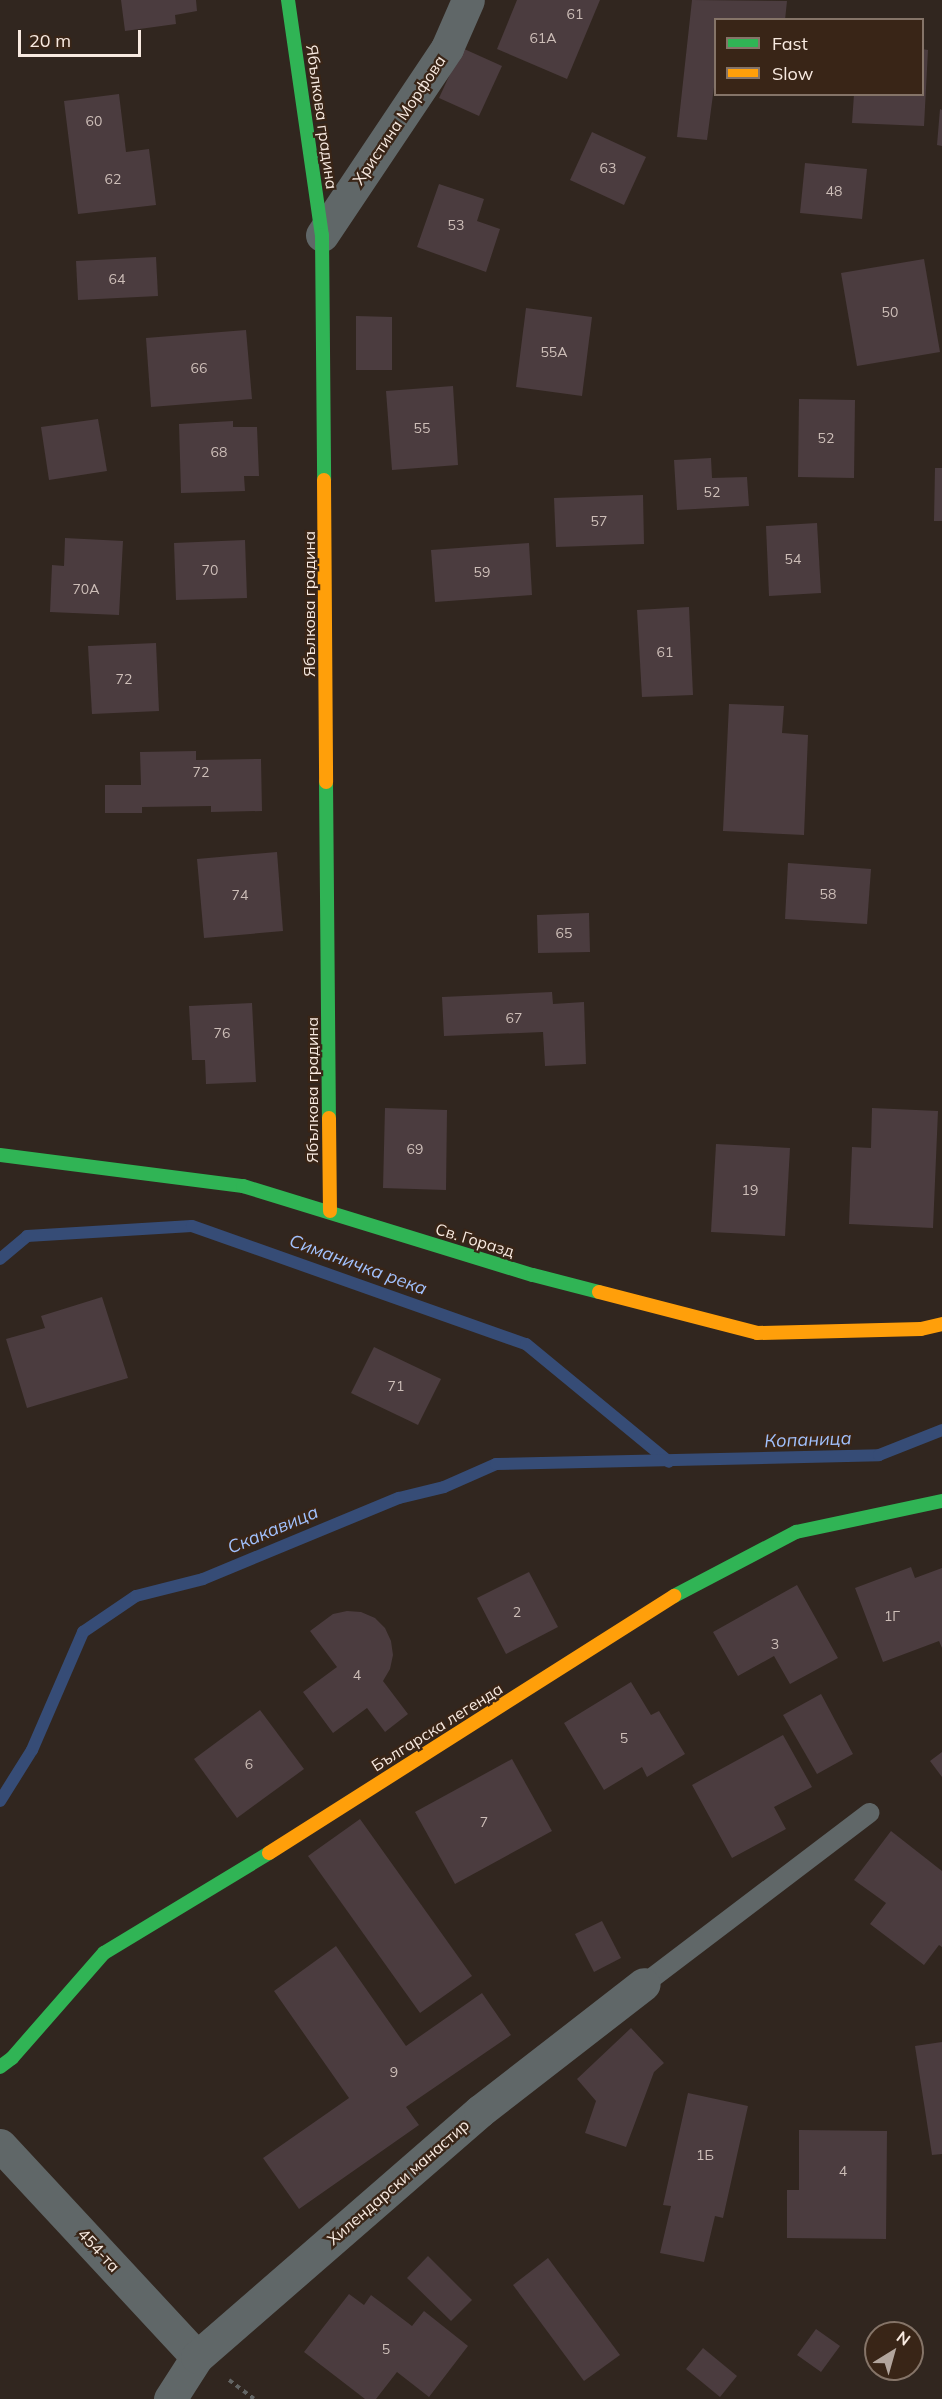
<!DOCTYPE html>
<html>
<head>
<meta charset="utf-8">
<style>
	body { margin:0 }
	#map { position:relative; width:942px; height:2399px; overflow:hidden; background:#31261f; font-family:Mulish,sans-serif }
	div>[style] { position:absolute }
	.stream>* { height:12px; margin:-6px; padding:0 6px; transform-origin:6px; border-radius:6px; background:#364c76 }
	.building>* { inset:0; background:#4b3c3f }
	.path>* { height:4px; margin-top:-2px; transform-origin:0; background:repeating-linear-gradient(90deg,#636564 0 4.5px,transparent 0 9px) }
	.lane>* { height:20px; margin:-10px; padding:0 10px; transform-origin:10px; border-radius:10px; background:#606768 }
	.street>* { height:33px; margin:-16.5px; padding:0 16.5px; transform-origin:16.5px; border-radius:16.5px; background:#606768 }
	.fast>* { height:14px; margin:-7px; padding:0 7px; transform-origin:7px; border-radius:7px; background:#30b455 }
	.slow>* { height:14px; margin:-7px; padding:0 7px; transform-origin:7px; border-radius:7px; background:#ff9f0a }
	span { translate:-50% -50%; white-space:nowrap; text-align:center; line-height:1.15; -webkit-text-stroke:4.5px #392517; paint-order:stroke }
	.number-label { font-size:14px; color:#cdbeb8 }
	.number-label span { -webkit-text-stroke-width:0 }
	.street-label { font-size:16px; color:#f8eae1 }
	.water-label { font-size:18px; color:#a1c1fd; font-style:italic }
	.legend { position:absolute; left:714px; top:18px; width:210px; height:78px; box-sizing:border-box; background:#392517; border:2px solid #857468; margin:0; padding:8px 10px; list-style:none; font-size:18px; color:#f8eae1 }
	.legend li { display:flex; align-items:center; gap:12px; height:30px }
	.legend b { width:30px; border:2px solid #857468 }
	.north { position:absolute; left:864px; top:2321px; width:60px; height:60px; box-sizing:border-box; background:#392517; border:2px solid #857468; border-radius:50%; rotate:37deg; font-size:16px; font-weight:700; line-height:24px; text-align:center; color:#f8eae1 }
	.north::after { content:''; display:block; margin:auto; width:21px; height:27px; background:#b2a59d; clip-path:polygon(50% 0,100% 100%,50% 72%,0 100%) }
	.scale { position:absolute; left:18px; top:30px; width:123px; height:27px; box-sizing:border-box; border:3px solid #f8eae1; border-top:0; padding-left:8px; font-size:18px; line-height:21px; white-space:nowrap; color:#f8eae1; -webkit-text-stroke:4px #392517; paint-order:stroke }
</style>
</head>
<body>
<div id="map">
	<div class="stream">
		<div style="left:0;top:1259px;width:35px;rotate:-40deg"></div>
		<div style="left:27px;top:1236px;width:165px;rotate:-3.5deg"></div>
		<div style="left:192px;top:1226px;width:354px;rotate:19.5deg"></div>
		<div style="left:526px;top:1344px;width:185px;rotate:39.5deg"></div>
		<div style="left:0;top:1801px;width:60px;rotate:-57.9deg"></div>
		<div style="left:32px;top:1750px;width:129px;rotate:-66.6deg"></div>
		<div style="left:83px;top:1632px;width:64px;rotate:-34.2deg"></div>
		<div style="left:136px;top:1596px;width:69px;rotate:-14.2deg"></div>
		<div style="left:203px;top:1579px;width:212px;rotate:-22.5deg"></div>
		<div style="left:399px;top:1498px;width:46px;rotate:-13.7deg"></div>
		<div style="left:444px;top:1487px;width:57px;rotate:-23.9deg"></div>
		<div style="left:496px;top:1464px;width:383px;rotate:-1.3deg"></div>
		<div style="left:879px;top:1455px;width:68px;rotate:-21.6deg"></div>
	</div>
	<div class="building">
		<div style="clip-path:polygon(121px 0,196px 0,197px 11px,175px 15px,176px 24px,125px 31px)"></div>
		<div style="clip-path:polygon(517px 0,600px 0,567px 79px,497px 49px)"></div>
		<div style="clip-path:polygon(692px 0,787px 1px,785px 20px,716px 20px,716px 72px,707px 140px,677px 137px)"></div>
		<div style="clip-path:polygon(462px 48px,502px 66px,479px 116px,439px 98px)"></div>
		<div style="clip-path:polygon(922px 49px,928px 50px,924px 126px,852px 123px,854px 94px,922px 94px)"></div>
		<div style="clip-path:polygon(119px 94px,126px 152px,149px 149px,156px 205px,78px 214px,64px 101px)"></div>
		<div style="clip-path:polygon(940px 109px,942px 110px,942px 146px,937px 145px)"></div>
		<div style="clip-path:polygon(592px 132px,646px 157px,624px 205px,570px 180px)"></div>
		<div style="clip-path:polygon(805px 163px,867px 169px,862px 219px,800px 213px)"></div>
		<div style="clip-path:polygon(439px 184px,484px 199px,477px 221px,500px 229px,486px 272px,417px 247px)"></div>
		<div style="clip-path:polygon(156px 257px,158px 296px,78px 300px,76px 261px)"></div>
		<div style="clip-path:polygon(924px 259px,940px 352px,857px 366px,841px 273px)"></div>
		<div style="clip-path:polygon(526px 308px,592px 317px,582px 396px,516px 387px)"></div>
		<div style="clip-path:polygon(356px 316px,392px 317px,392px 370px,356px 370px)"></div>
		<div style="clip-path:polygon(246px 330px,252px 399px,151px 407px,146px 338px)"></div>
		<div style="clip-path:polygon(453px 386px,458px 465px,392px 470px,386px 391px)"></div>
		<div style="clip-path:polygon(799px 399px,855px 400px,854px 478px,798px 477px)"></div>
		<div style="clip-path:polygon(98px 419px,107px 471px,49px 480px,41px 427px)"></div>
		<div style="clip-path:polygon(233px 421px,233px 427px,257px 427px,259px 476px,244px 476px,245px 491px,181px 493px,179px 424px)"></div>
		<div style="clip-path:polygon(711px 458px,712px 478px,747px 477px,749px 506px,677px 510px,674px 460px)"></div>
		<div style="clip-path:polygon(935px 468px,942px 468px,942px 521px,934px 521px)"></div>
		<div style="clip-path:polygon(643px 495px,644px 544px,556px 547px,554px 498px)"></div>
		<div style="clip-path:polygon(817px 523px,821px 593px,769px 596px,766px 526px)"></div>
		<div style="clip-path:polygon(65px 538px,123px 541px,119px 615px,50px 612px,52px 565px,64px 566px)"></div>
		<div style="clip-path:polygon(245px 540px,247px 598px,176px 600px,174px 543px)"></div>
		<div style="clip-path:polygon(529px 543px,532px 595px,435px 602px,431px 550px)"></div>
		<div style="clip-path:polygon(689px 607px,693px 695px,642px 697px,637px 610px)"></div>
		<div style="clip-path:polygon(156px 643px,159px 711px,92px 714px,88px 646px)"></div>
		<div style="clip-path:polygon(729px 704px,784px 706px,782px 733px,808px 735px,804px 835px,723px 831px)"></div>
		<div style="clip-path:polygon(196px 751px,196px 760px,261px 759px,262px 811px,211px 812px,211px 806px,142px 807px,142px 813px,105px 813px,105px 785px,141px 785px,140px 752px)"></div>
		<div style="clip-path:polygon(277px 852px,283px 931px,204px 938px,197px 859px)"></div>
		<div style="clip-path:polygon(788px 863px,871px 869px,867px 924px,785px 919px)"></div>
		<div style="clip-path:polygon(589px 913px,590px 952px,538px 953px,537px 915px)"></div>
		<div style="clip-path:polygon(552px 992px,553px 1004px,584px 1002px,586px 1064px,545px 1066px,543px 1032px,444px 1036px,442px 997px)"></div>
		<div style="clip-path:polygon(252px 1003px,256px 1082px,206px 1084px,205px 1060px,192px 1060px,189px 1006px)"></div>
		<div style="clip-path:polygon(385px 1108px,447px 1110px,446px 1190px,383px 1188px)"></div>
		<div style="clip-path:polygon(872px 1108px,938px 1111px,933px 1228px,849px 1224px,852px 1147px,871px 1148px)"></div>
		<div style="clip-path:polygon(716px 1144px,790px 1148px,785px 1236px,711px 1232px)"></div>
		<div style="clip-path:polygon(102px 1297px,128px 1378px,27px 1408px,6px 1339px,45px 1328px,41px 1316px)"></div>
		<div style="clip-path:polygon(374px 1347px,441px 1379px,418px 1425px,351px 1393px)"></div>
		<div style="clip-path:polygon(911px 1567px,915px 1578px,942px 1568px,942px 1648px,939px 1641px,883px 1662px,855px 1588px)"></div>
		<div style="clip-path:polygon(529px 1572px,558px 1627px,506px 1654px,477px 1598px)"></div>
		<div style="clip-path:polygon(797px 1585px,838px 1658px,790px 1684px,774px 1656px,738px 1676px,713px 1632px)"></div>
		<div style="clip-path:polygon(347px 1611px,361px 1612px,375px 1618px,385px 1628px,391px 1641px,393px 1655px,390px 1669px,383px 1681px,408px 1714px,385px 1732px,367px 1708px,333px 1733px,303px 1692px,337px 1667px,310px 1631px,333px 1614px)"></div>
		<div style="clip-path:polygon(631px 1682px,651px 1715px,659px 1711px,685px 1754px,647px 1777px,642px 1767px,604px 1790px,564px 1723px)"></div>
		<div style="clip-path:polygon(821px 1694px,853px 1754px,817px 1774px,783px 1715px)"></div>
		<div style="clip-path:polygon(260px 1710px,304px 1769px,237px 1818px,194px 1759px)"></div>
		<div style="clip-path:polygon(783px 1735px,812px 1787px,774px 1807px,786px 1829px,732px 1858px,692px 1785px)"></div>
		<div style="clip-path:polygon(942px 1752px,942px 1777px,930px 1761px)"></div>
		<div style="clip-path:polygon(512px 1759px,552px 1831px,455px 1884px,415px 1812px)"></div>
		<div style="clip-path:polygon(360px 1819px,472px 1976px,420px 2013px,308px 1856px)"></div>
		<div style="clip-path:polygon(891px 1831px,942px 1871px,942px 1947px,939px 1945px,924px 1965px,870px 1924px,886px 1903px,854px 1880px)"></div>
		<div style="clip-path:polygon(602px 1921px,621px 1958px,594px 1972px,575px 1934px)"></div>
		<div style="clip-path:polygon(336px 1946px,406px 2046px,482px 1993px,511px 2035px,406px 2107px,419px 2125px,299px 2209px,263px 2158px,349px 2098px,274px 1991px)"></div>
		<div style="clip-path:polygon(631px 2028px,664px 2063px,654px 2072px,626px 2147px,585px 2133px,596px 2101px,577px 2079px)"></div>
		<div style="clip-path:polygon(942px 2042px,942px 2154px,932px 2155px,915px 2046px)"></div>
		<div style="clip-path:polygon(688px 2093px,748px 2106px,723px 2218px,715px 2216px,704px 2262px,660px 2253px,671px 2206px,663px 2205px)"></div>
		<div style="clip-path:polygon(799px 2130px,887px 2131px,886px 2239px,787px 2238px,787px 2190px,799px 2190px)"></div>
		<div style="clip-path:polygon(428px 2256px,472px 2300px,451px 2321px,407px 2278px)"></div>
		<div style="clip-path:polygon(548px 2258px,620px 2355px,584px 2381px,513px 2285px)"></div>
		<div style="clip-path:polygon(349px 2294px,364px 2305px,371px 2295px,412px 2326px,424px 2311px,468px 2346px,429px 2397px,397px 2372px,376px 2399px,365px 2399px,304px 2352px)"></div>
		<div style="clip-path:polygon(816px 2329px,840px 2346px,821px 2372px,797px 2355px)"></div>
		<div style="clip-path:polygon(703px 2348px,737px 2376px,720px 2397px,686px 2369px)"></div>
	</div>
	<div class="path">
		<div style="left:229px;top:2380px;width:31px;rotate:37deg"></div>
	</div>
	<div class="lane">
		<div style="left:644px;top:1984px;width:283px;rotate:-37.2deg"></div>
	</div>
	<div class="street">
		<div style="left:322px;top:235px;width:225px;rotate:-56.2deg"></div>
		<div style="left:447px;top:48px;width:52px;rotate:-66.4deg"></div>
		<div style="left:0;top:2145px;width:289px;rotate:47.1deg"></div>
		<div style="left:170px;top:2399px;width:50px;rotate:-57.3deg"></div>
		<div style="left:197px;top:2357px;width:375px;rotate:-41deg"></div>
		<div style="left:480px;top:2111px;width:207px;rotate:-37.8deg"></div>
	</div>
	<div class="fast">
		<div style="left:288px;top:0;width:237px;rotate:81.8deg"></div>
		<div style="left:322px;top:235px;width:245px;rotate:89.5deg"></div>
		<div style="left:326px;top:782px;width:336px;rotate:89.5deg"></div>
		<div style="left:0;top:1155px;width:245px;rotate:7.3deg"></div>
		<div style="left:243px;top:1186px;width:303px;rotate:17.1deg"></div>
		<div style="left:533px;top:1275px;width:68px;rotate:14.4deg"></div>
		<div style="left:674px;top:1596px;width:138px;rotate:-27.7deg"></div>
		<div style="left:796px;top:1532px;width:149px;rotate:-12deg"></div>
		<div style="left:0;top:2067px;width:15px;rotate:-37deg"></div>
		<div style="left:12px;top:2058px;width:140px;rotate:-48.8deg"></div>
		<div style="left:104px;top:1953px;width:193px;rotate:-31.2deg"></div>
	</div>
	<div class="slow">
		<div style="left:324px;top:480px;width:302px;rotate:89.6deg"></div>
		<div style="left:329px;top:1118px;width:93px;rotate:89.4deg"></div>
		<div style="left:599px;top:1292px;width:163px;rotate:14.5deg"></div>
		<div style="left:757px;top:1333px;width:164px;rotate:-1.4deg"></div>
		<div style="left:921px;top:1329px;width:22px;rotate:-13deg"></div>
		<div style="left:269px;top:1853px;width:480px;rotate:-32.4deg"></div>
	</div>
	<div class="number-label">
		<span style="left:575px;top:14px">61</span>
		<span style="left:543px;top:38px">61А</span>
		<span style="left:94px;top:121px">60</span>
		<span style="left:608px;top:168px">63</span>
		<span style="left:113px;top:179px">62</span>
		<span style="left:834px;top:191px">48</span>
		<span style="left:456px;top:225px">53</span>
		<span style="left:117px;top:279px">64</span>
		<span style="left:890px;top:312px">50</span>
		<span style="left:554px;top:352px">55А</span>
		<span style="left:199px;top:368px">66</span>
		<span style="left:422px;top:428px">55</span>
		<span style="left:826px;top:438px">52</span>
		<span style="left:219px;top:452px">68</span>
		<span style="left:712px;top:492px">52</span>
		<span style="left:599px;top:521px">57</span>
		<span style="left:793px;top:559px">54</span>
		<span style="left:210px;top:570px">70</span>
		<span style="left:482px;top:572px">59</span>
		<span style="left:86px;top:589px">70А</span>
		<span style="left:665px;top:652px">61</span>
		<span style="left:124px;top:679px">72</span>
		<span style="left:201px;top:772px">72</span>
		<span style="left:828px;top:894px">58</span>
		<span style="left:240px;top:895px">74</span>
		<span style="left:564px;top:933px">65</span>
		<span style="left:514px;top:1018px">67</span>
		<span style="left:222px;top:1033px">76</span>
		<span style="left:415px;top:1149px">69</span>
		<span style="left:750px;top:1190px">19</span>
		<span style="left:396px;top:1386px">71</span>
		<span style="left:517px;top:1612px">2</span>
		<span style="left:892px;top:1616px">1Г</span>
		<span style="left:775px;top:1644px">3</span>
		<span style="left:357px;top:1675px">4</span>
		<span style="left:624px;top:1738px">5</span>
		<span style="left:249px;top:1764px">6</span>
		<span style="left:484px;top:1822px">7</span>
		<span style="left:394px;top:2072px">9</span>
		<span style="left:705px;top:2155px">1Б</span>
		<span style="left:843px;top:2171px">4</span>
		<span style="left:386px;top:2349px">5</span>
	</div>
	<div class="street-label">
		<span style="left:322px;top:117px;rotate:82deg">Ябълкова градина</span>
		<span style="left:399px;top:120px;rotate:-56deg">Христина Морфова</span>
		<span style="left:309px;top:604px;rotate:-90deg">Ябълкова градина</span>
		<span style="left:312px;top:1090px;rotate:-90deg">Ябълкова градина</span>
		<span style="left:475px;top:1240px;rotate:17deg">Св. Горазд</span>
		<span style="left:437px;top:1727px;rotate:-32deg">Българска легенда</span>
		<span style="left:398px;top:2182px;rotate:-41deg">Хилендарски манастир</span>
		<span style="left:99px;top:2250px;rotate:47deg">454-та</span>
	</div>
	<div class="water-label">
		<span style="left:358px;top:1265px;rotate:20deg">Симаничка река</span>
		<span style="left:808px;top:1440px;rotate:-2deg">Копаница</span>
		<span style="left:273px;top:1530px;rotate:-23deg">Скакавица</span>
	</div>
	<ul class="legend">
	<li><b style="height:8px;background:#30b455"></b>Fast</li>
	<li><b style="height:8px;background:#ff9f0a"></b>Slow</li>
	</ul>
	<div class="north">N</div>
	<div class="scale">20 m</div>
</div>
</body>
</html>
